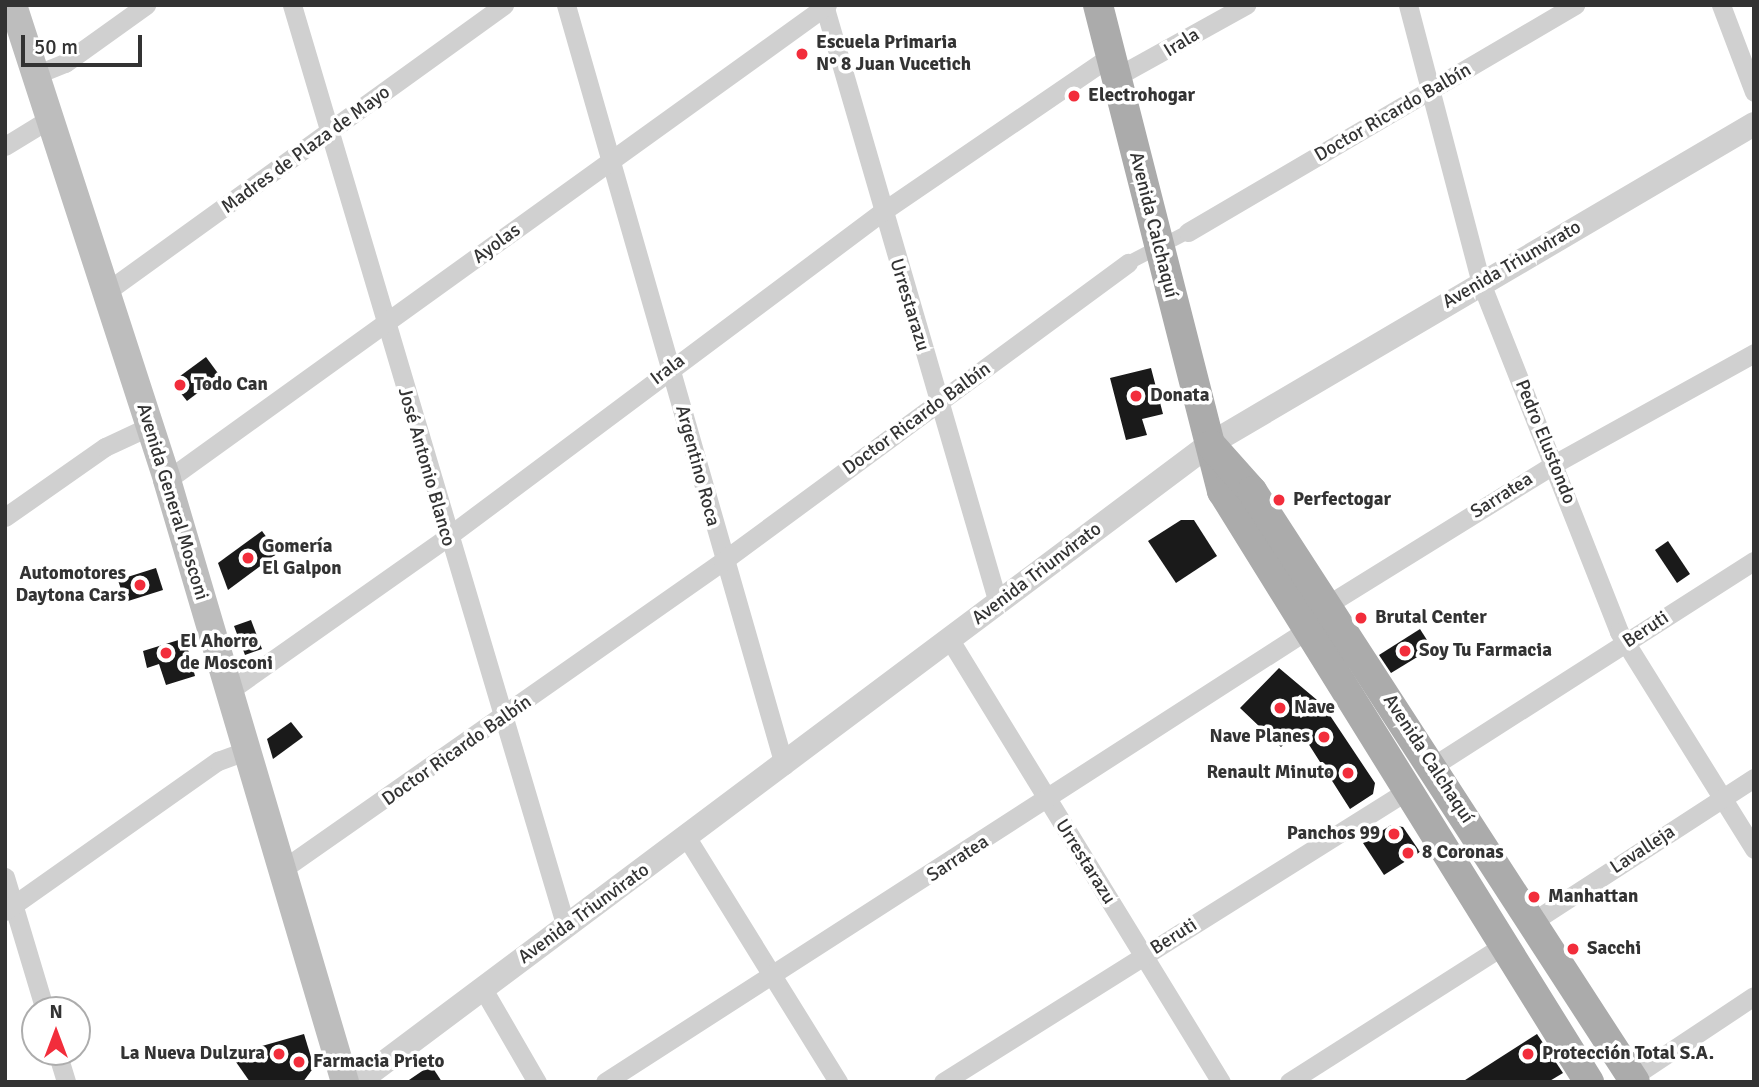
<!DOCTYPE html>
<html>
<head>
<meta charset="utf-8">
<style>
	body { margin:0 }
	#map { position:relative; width:1759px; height:1087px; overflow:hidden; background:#fff; font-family:Signika,sans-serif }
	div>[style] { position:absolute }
	.building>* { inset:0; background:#1a1a1a }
	.pedestrian>* { height:14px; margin:-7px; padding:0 7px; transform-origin:7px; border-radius:7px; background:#d0d0d0 }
	.minor>* { height:19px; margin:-9.5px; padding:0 9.5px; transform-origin:9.5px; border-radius:9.5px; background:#d0d0d0 }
	.tertiary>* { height:24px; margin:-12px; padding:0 12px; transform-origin:12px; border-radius:12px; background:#d0d0d0 }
	.secondary>* { height:28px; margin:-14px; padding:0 14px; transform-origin:14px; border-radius:14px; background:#bdbdbd }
	.primary>* { height:30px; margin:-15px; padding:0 15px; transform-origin:15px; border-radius:15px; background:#ababab }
	.dots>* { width:19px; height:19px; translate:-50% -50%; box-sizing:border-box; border:4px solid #fff; border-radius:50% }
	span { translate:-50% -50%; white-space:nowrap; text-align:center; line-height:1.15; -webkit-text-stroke:7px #fff; paint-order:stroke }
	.poi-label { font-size:19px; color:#333; font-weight:700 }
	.left { translate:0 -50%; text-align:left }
	.right { translate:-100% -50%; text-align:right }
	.street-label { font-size:19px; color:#333 }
	.frame { position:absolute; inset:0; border:7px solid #333; pointer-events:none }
	.north { position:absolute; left:21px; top:996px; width:70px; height:70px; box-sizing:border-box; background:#fff; border:2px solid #adadad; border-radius:50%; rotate:0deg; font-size:19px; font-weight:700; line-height:28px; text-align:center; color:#333 }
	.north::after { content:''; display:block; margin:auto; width:24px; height:32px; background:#f22d3b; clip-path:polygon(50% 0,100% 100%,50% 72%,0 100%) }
	.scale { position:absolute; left:21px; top:35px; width:121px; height:32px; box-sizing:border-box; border:4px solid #333; border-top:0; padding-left:9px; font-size:21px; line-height:24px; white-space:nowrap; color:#333; -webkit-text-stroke:5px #fff; paint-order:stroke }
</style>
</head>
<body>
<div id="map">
	<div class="building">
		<div style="clip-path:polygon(206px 357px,220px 376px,187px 401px,172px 382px)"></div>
		<div style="clip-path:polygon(1151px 368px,1163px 414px,1142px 419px,1147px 435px,1126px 440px,1110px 378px)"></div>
		<div style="clip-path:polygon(1181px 520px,1194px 520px,1217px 556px,1176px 583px,1148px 541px)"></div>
		<div style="clip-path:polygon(262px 531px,278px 553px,228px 590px,218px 563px)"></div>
		<div style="clip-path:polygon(1668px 541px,1690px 574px,1677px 583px,1655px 550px)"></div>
		<div style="clip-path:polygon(156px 568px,163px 590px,125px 602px,118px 580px)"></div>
		<div style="clip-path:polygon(251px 620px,262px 649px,245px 655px,234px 626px)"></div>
		<div style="clip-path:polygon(1420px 629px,1432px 648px,1391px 673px,1379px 655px)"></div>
		<div style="clip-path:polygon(185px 638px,195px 676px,166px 685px,159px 664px,147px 668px,143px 651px)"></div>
		<div style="clip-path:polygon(1279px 668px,1323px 705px,1375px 783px,1373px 794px,1350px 809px,1299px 729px,1281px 747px,1240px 708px)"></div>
		<div style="clip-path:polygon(291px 722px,303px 737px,273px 759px,267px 739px)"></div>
		<div style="clip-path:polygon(1391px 825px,1403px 827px,1420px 852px,1384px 875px,1363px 843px)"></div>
		<div style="clip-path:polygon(304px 1034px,314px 1067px,303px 1082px,250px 1082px,236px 1062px,255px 1048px)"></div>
		<div style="clip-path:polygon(1537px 1034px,1563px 1073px,1548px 1082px,1462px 1082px)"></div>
		<div style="clip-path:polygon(431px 1065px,442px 1082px,406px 1082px)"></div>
	</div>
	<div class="pedestrian">
		<div style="left:1128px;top:263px;width:68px;rotate:-27.3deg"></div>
	</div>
	<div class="minor">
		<div style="left:292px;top:5px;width:962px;rotate:73.45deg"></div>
		<div style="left:566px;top:5px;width:791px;rotate:73.99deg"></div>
		<div style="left:824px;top:5px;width:623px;rotate:73.78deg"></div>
		<div style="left:1408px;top:5px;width:287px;rotate:75.3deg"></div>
		<div style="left:1481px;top:283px;width:375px;rotate:68.4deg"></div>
		<div style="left:1619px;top:632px;width:256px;rotate:58.1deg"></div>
		<div style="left:1721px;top:5px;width:93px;rotate:69.2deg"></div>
		<div style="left:35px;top:75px;width:32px;rotate:-22deg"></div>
		<div style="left:65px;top:63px;width:100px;rotate:-35.6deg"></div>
		<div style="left:1116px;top:77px;width:149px;rotate:-29deg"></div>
		<div style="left:5px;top:146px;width:52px;rotate:-31.5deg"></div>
		<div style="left:1188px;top:232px;width:449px;rotate:-30.4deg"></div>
		<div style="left:106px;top:292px;width:491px;rotate:-35.8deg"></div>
		<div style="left:167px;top:480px;width:813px;rotate:-35.74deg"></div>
		<div style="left:5px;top:517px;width:122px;rotate:-35deg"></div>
		<div style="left:105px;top:447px;width:50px;rotate:-25deg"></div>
		<div style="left:1327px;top:605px;width:267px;rotate:-31.8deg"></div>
		<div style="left:1554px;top:464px;width:229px;rotate:-29deg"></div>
		<div style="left:950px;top:640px;width:518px;rotate:58.49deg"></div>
		<div style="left:229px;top:691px;width:266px;rotate:-35.2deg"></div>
		<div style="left:446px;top:538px;width:544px;rotate:-36.79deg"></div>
		<div style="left:882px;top:212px;width:277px;rotate:-34.3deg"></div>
		<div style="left:1433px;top:766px;width:381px;rotate:-32.6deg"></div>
		<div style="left:687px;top:838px;width:287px;rotate:58.2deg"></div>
		<div style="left:283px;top:869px;width:537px;rotate:-34.99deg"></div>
		<div style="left:723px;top:561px;width:503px;rotate:-36.35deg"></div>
		<div style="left:5px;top:877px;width:139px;rotate:73.3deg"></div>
		<div style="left:5px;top:911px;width:261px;rotate:-35.2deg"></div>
		<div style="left:218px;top:761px;width:30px;rotate:-20deg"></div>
		<div style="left:1532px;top:922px;width:265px;rotate:-33deg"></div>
		<div style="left:483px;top:989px;width:108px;rotate:59.9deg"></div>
		<div style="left:57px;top:1052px;width:31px;rotate:73deg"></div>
		<div style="left:1632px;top:1077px;width:146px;rotate:-33.6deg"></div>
		<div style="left:605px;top:1082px;width:835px;rotate:-32.78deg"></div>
		<div style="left:943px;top:1082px;width:545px;rotate:-32.12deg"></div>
		<div style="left:1289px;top:1082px;width:255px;rotate:-32.5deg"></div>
	</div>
	<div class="tertiary">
		<div style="left:358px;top:1082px;width:1064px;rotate:-36.83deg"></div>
		<div style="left:1210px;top:444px;width:631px;rotate:-30.47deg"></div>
	</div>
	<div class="secondary">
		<div style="left:13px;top:5px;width:499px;rotate:72deg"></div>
		<div style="left:167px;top:480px;width:628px;rotate:73.53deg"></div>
	</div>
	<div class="primary">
		<div style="left:1098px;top:5px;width:502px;rotate:75.69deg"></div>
		<div style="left:1222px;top:491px;width:696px;rotate:58.16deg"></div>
		<div style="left:1211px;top:445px;width:62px;rotate:48.3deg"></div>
		<div style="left:1252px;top:491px;width:704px;rotate:57.05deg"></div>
	</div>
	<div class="dots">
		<div style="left:802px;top:54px;background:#f22d3b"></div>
		<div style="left:1074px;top:96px;background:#f22d3b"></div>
		<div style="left:180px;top:385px;background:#f22d3b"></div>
		<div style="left:1136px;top:396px;background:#f22d3b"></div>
		<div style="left:1279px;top:500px;background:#f22d3b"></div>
		<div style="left:248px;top:558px;background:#f22d3b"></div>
		<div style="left:140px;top:585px;background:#f22d3b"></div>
		<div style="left:1361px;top:618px;background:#f22d3b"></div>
		<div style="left:1405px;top:651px;background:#f22d3b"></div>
		<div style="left:166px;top:653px;background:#f22d3b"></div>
		<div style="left:1280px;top:708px;background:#f22d3b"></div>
		<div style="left:1324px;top:737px;background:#f22d3b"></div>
		<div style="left:1348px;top:773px;background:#f22d3b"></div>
		<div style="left:1394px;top:834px;background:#f22d3b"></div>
		<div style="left:1408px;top:853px;background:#f22d3b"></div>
		<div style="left:1534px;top:897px;background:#f22d3b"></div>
		<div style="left:1573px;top:949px;background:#f22d3b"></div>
		<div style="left:279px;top:1054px;background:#f22d3b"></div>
		<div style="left:1528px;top:1054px;background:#f22d3b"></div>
		<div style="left:299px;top:1062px;background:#f22d3b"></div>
	</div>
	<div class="poi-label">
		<span class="left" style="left:816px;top:54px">Escuela Primaria<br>N° 8 Juan Vucetich</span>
		<span class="left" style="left:1088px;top:96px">Electrohogar</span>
		<span class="left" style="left:194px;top:385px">Todo Can</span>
		<span class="left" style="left:1150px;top:396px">Donata</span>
		<span class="left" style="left:1293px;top:500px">Perfectogar</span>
		<span class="left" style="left:262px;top:558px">Gomería<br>El Galpon</span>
		<span class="right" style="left:126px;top:585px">Automotores<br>Daytona Cars</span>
		<span class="left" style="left:1375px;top:618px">Brutal Center</span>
		<span class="left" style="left:180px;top:653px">El Ahorro<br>de Mosconi</span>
		<span class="left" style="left:1419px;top:651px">Soy Tu Farmacia</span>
		<span class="left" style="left:1294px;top:708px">Nave</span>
		<span class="right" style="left:1310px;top:737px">Nave Planes</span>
		<span class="right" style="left:1334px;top:773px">Renault Minuto</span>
		<span class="right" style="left:1380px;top:834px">Panchos 99</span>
		<span class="left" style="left:1422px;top:853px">8 Coronas</span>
		<span class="left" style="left:1548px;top:897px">Manhattan</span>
		<span class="left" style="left:1587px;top:949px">Sacchi</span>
		<span class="right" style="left:265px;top:1054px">La Nueva Dulzura</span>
		<span class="left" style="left:1542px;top:1054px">Protección Total S.A.</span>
		<span class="left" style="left:313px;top:1062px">Farmacia Prieto</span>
	</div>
	<div class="street-label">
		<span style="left:1182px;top:43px;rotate:-31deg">Irala</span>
		<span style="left:1393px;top:113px;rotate:-30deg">Doctor Ricardo Balbín</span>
		<span style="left:306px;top:150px;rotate:-36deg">Madres de Plaza de Mayo</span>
		<span style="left:1153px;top:225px;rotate:76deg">Avenida Calchaquí</span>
		<span style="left:497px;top:244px;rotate:-36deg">Ayolas</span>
		<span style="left:1512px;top:265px;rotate:-30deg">Avenida Triunvirato</span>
		<span style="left:909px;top:305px;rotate:73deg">Urrestarazu</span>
		<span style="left:668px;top:370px;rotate:-37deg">Irala</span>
		<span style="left:917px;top:419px;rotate:-36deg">Doctor Ricardo Balbín</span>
		<span style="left:1545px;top:442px;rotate:68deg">Pedro Elustondo</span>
		<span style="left:697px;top:466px;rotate:75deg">Argentino Roca</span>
		<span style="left:426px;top:467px;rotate:74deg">José Antonio Blanco</span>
		<span style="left:1502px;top:496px;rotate:-32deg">Sarratea</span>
		<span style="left:172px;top:502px;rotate:73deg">Avenida General Mosconi</span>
		<span style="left:1037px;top:574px;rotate:-37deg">Avenida Triunvirato</span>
		<span style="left:1646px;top:630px;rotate:-33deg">Beruti</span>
		<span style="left:457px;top:751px;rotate:-35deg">Doctor Ricardo Balbín</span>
		<span style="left:1428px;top:759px;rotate:57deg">Avenida Calchaquí</span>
		<span style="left:1643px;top:850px;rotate:-33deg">Lavalleja</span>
		<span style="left:958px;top:859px;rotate:-33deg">Sarratea</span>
		<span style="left:1085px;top:862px;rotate:58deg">Urrestarazu</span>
		<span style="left:584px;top:914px;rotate:-36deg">Avenida Triunvirato</span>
		<span style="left:1174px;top:937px;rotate:-32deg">Beruti</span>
	</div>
	<div class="frame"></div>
	<div class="north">N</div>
	<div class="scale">50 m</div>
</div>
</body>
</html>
